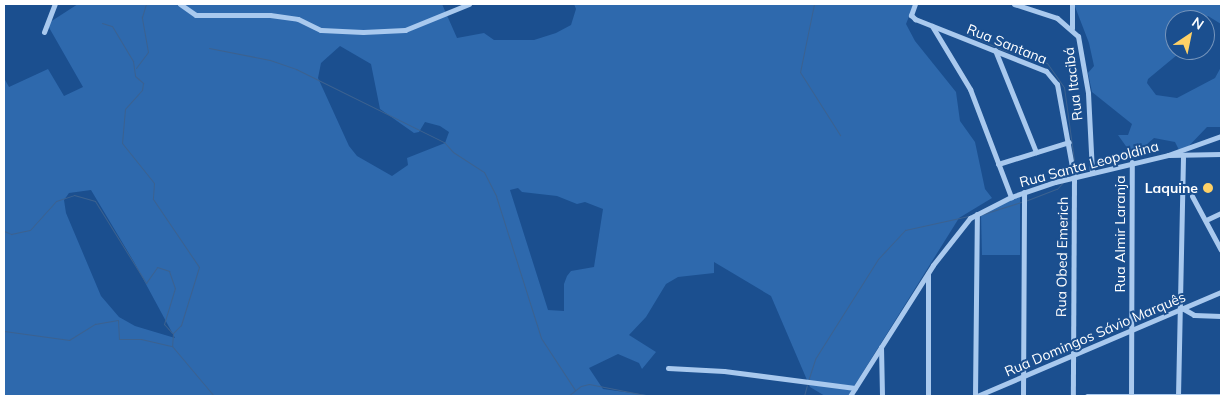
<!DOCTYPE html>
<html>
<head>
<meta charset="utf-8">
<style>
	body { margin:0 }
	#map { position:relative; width:1225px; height:400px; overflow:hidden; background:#1b4f8f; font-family:Mulish,sans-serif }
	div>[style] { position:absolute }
	.green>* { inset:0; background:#2e69ad }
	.stream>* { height:1px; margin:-0.5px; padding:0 0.5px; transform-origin:0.5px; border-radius:0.5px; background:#3c6290 }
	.street>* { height:5px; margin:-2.5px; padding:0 2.5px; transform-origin:2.5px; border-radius:2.5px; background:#a9c9ee }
	.dots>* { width:14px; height:14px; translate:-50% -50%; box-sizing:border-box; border:2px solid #1b4f8f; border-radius:50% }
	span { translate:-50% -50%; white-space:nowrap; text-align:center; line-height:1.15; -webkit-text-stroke:4px #1b4f8f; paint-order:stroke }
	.street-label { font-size:14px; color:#fff }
	.poi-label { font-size:14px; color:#fff; font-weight:700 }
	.right { translate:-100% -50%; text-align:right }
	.frame { position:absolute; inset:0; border:5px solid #fff; pointer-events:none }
	.north { position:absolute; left:1165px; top:10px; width:50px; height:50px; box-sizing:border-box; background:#1b4f8f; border:1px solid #7695bc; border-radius:50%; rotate:34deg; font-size:14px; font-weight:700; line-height:20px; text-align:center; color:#fff }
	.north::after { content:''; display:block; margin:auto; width:18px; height:22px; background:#ffd166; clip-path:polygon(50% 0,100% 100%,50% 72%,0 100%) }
</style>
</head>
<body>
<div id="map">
	<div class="green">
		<div style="clip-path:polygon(evenodd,78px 4px,442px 4px,457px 38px,484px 33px,494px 40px,534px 40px,556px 33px,571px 25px,576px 9px,574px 4px,914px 4px,906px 24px,915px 41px,956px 92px,960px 121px,975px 142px,985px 189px,992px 198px,959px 218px,848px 396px,825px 396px,810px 387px,771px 296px,714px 262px,714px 273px,678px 277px,666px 284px,646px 317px,629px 335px,656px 352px,642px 369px,639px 363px,618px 354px,589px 368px,603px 389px,654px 396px,4px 396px,4px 78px,9px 87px,48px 69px,64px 96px,83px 87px,47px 24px,78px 4px,340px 46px,371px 64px,380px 109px,414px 133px,419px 132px,425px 122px,440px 126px,449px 132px,445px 143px,407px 158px,408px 165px,392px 176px,357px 156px,349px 146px,318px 78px,321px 63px,340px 46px,78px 4px,518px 188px,522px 192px,557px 196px,577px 204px,585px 202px,603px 209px,594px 267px,571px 271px,567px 276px,564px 284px,564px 311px,548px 310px,510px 190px,518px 188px,78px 4px,91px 190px,134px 262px,175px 338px,135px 326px,119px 317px,101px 296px,66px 213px,64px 200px,69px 193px,91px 190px)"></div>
		<div style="clip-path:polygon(1074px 4px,1221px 4px,1221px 24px,1208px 16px,1203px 20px,1175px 20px,1175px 50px,1183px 50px,1148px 79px,1147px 83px,1156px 95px,1177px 98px,1215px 78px,1221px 67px,1221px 127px,1207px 127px,1186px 149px,1179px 150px,1175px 142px,1154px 138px,1136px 154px,1128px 149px,1118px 135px,1128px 135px,1132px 124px,1092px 92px,1088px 73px,1094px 66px,1089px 43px)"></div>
		<div style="clip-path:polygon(1020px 195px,1020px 255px,982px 255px,981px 214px)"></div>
	</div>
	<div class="stream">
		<div style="left:814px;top:4px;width:69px;rotate:101.6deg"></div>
		<div style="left:800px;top:72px;width:75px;rotate:57.6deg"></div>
		<div style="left:102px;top:23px;width:10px;rotate:17deg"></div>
		<div style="left:112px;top:26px;width:41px;rotate:59deg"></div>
		<div style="left:133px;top:61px;width:15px;rotate:82deg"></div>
		<div style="left:135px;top:76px;width:11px;rotate:41deg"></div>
		<div style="left:143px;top:83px;width:7px;rotate:98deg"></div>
		<div style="left:142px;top:90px;width:25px;rotate:132deg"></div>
		<div style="left:125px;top:109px;width:34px;rotate:95deg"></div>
		<div style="left:122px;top:143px;width:51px;rotate:51.3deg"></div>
		<div style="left:154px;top:183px;width:16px;rotate:94deg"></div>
		<div style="left:153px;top:199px;width:82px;rotate:55.9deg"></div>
		<div style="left:199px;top:267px;width:61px;rotate:107.2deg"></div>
		<div style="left:181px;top:325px;width:11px;rotate:135deg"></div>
		<div style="left:173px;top:333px;width:13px;rotate:94deg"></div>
		<div style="left:967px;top:34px;width:39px;rotate:24deg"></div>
		<div style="left:1003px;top:50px;width:46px;rotate:16.5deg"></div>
		<div style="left:1047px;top:63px;width:29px;rotate:55deg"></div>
		<div style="left:1064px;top:87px;width:81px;rotate:82.2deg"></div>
		<div style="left:209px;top:48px;width:62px;rotate:11.1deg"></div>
		<div style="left:270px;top:60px;width:28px;rotate:19deg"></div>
		<div style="left:296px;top:69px;width:165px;rotate:26.3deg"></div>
		<div style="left:444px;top:142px;width:13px;rotate:48deg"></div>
		<div style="left:453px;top:152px;width:37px;rotate:33deg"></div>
		<div style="left:484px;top:172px;width:27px;rotate:63deg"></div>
		<div style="left:496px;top:196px;width:149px;rotate:72.4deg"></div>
		<div style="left:541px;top:338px;width:62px;rotate:56.8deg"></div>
		<div style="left:136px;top:68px;width:20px;rotate:-53deg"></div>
		<div style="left:148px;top:52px;width:36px;rotate:-100deg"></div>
		<div style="left:142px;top:17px;width:14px;rotate:-73deg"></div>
		<div style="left:1025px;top:201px;width:34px;rotate:-21deg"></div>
		<div style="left:1057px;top:189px;width:9px;rotate:-49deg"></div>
		<div style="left:980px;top:215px;width:43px;rotate:-17.6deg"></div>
		<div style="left:4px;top:231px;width:8px;rotate:23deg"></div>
		<div style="left:11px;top:234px;width:19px;rotate:-12deg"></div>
		<div style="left:30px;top:230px;width:39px;rotate:-48deg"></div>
		<div style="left:56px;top:201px;width:19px;rotate:-18deg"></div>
		<div style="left:74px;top:195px;width:22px;rotate:16deg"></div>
		<div style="left:95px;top:201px;width:97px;rotate:58.1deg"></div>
		<div style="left:146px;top:283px;width:19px;rotate:-55deg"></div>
		<div style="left:157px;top:267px;width:13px;rotate:18deg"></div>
		<div style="left:169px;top:271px;width:18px;rotate:71deg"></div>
		<div style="left:175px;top:288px;width:38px;rotate:107deg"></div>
		<div style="left:164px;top:324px;width:12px;rotate:48deg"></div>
		<div style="left:4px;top:331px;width:66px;rotate:7.9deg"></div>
		<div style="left:69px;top:340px;width:31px;rotate:-32deg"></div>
		<div style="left:95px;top:324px;width:23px;rotate:-10deg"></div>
		<div style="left:118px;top:320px;width:19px;rotate:87deg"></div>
		<div style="left:119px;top:339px;width:22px"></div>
		<div style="left:141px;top:339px;width:32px;rotate:13deg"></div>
		<div style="left:172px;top:346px;width:65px;rotate:50deg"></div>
		<div style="left:808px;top:381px;width:23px;rotate:-72deg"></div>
		<div style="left:815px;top:359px;width:118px;rotate:-57.8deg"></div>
		<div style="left:878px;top:259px;width:40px;rotate:-47deg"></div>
		<div style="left:905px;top:230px;width:65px;rotate:-12.5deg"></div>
		<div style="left:568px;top:396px;width:16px;rotate:-38deg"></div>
		<div style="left:581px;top:386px;width:8px;rotate:-14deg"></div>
		<div style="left:589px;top:384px;width:62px;rotate:11.1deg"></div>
		<div style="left:804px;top:396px;width:11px;rotate:-75deg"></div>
	</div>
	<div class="street">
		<div style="left:180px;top:4px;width:19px;rotate:35deg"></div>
		<div style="left:196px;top:15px;width:74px"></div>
		<div style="left:270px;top:15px;width:28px;rotate:8deg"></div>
		<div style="left:298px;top:19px;width:25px;rotate:26deg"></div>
		<div style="left:321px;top:30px;width:42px;rotate:2.7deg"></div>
		<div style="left:363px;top:32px;width:42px;rotate:-2.7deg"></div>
		<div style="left:405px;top:30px;width:69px;rotate:-22.1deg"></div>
		<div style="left:915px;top:4px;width:12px;rotate:110deg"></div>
		<div style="left:911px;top:15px;width:6px;rotate:45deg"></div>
		<div style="left:915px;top:19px;width:141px;rotate:21.7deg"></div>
		<div style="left:1046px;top:71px;width:17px;rotate:50deg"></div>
		<div style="left:1057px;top:84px;width:96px;rotate:79.7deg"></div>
		<div style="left:1074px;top:178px;width:218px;rotate:90.3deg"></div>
		<div style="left:1014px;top:4px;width:45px;rotate:18deg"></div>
		<div style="left:1057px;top:18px;width:28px;rotate:41deg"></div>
		<div style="left:1078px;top:36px;width:58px;rotate:80deg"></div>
		<div style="left:1088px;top:93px;width:80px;rotate:87.1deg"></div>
		<div style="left:932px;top:26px;width:74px;rotate:58.9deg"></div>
		<div style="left:970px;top:89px;width:116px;rotate:69.2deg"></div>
		<div style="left:1072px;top:28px;width:24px;rotate:-90deg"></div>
		<div style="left:44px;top:32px;width:30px;rotate:-69deg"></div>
		<div style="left:995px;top:50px;width:110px;rotate:68.1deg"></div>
		<div style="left:1169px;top:155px;width:52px;rotate:-1.1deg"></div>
		<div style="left:998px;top:164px;width:74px;rotate:-17.2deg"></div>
		<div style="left:1192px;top:196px;width:61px;rotate:61.8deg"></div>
		<div style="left:1206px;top:220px;width:17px;rotate:-25deg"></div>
		<div style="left:1182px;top:308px;width:14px;rotate:30deg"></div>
		<div style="left:1194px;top:315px;width:27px;rotate:2deg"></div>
		<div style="left:881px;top:347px;width:49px;rotate:88.8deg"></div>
		<div style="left:668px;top:368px;width:56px;rotate:3.1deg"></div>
		<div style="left:724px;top:371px;width:132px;rotate:7.4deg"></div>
		<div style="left:850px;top:396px;width:155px;rotate:-57.6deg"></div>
		<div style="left:933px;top:265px;width:60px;rotate:-51.8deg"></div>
		<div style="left:970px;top:218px;width:46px;rotate:-27.1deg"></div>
		<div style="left:1011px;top:197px;width:46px;rotate:-18.8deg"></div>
		<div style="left:1055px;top:182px;width:116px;rotate:-13.4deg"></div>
		<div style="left:1168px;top:155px;width:56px;rotate:-19.7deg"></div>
		<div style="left:928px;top:396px;width:122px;rotate:-90deg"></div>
		<div style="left:975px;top:396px;width:182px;rotate:-89.4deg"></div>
		<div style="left:977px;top:396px;width:265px;rotate:-23.1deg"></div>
		<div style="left:1023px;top:396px;width:204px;rotate:-89.7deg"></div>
		<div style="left:1087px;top:396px;width:134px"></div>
		<div style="left:1131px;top:396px;width:234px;rotate:-89.8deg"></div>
		<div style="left:1178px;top:396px;width:239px;rotate:-88.8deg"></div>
	</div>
	<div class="dots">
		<div style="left:1208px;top:188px;background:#ffd166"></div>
	</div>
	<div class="street-label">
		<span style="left:1007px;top:44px;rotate:22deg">Rua Santana</span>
		<span style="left:1073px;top:84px;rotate:-97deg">Rua Itacibá</span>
		<span style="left:1089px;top:164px;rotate:-15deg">Rua Santa Leopoldina</span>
		<span style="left:1120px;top:234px;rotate:-90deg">Rua Almir Laranja</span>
		<span style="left:1062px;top:257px;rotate:-89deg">Rua Obed Emerich</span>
		<span style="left:1095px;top:334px;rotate:-23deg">Rua Domingos Sávio Marquês</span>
	</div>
	<div class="poi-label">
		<span class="right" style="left:1198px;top:188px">Laquine</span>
	</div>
	<div class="frame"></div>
	<div class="north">N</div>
</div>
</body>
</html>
